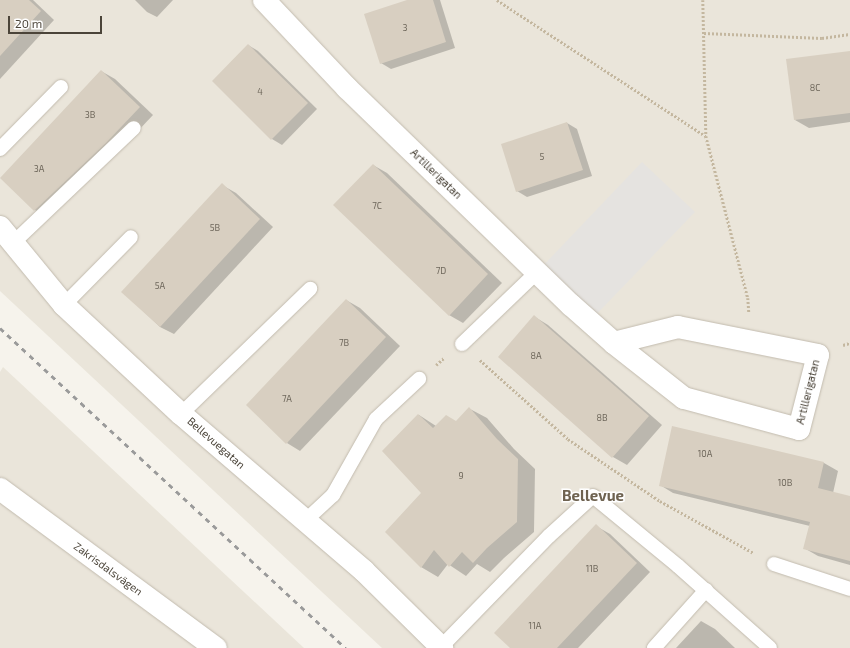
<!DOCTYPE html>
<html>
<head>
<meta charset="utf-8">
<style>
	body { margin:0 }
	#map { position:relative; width:850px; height:648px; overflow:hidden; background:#f6f3ec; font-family:"Exo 2",sans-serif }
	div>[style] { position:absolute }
	.residential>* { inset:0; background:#eae5da }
	.parking>* { inset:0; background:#e5e3e0 }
	.shadow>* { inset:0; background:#0003 }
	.building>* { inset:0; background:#d8cfc1 }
	.path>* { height:2.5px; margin-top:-1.25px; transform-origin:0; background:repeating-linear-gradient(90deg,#c4b79f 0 2px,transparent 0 4px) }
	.roads { filter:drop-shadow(0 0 1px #c2bbae) drop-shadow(0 0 1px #c2bbae) }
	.lane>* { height:14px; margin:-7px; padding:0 7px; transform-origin:7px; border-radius:7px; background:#fff }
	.street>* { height:22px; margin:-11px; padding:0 11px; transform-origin:11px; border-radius:11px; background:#fff }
	.rail>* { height:3px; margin-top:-1.5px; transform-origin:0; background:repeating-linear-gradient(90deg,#9a9a9a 0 5px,transparent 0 10px) }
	span { translate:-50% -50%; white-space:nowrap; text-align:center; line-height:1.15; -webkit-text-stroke:3px #fff; paint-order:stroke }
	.number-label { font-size:9px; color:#6e675b }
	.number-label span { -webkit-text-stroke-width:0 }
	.street-label { font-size:11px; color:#4b4439 }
	.district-label { font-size:15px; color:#6e6250; font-weight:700 }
	.scale { position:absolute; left:8px; top:16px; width:94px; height:18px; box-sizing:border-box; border:2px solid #4b4439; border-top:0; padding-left:5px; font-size:12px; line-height:14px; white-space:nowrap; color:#4b4439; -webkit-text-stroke:3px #fff; paint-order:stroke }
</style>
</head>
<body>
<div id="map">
	<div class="residential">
		<div style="clip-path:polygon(0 0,850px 0,850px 648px,382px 648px,0 291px)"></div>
		<div style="clip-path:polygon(3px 367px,304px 648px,0 648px,0 372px)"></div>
	</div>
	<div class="parking">
		<div style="clip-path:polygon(642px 162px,695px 212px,589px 322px,537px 272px)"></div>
	</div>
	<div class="shadow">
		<div style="clip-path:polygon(0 0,33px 0,54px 20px,0 79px)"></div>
		<div style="clip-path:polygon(135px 0,173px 0,157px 17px,147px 12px)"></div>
		<div style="clip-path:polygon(411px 0,440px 0,455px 48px,391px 69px,381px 63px)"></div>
		<div style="clip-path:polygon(248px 45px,258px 51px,317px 109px,282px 145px,272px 139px,213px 81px)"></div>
		<div style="clip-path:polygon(850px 52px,850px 122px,809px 128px,795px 120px)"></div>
		<div style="clip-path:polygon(101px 71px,115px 79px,153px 115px,120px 150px,49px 218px,35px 210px,1px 178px)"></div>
		<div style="clip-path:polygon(567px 123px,577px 129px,592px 176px,527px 197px,517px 191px)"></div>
		<div style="clip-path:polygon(373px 165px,387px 173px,502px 283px,463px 323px,449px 315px)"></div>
		<div style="clip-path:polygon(222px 185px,236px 193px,273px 227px,174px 334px,160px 327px,123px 292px)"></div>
		<div style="clip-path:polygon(346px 300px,360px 308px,400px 346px,300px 451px,287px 443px)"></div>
		<div style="clip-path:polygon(535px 317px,548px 325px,662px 425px,627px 465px,613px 457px)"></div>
		<div style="clip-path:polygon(470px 409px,487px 418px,514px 449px,535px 469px,534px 532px,504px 558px,490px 572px,477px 564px,466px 576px,448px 564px,438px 577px,421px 567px,422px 493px,419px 415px,436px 426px,456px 422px)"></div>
		<div style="clip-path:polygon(673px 427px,824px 463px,838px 471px,833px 493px,850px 497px,850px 565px,818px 556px,804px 548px,810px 526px,673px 493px,660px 485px)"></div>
		<div style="clip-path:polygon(596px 526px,610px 534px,650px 572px,578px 648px,511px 648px)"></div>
		<div style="clip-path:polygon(701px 621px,715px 629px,735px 648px,676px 648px)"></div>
	</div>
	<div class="building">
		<div style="clip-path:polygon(0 0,29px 0,41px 11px,0 56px)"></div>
		<div style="clip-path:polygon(407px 0,433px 0,446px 42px,380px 64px,364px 14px)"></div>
		<div style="clip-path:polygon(248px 44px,308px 103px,271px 140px,212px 81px)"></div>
		<div style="clip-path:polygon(850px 51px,850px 113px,794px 120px,786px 59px)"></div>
		<div style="clip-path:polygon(101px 70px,140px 107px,106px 143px,34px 211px,0 178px)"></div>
		<div style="clip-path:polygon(567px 122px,583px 170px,516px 192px,501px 144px)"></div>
		<div style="clip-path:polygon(373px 164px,488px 274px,449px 316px,333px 205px)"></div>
		<div style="clip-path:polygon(222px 183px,260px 219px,160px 327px,121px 292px)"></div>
		<div style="clip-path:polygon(346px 299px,386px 337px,286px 444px,246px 405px)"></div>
		<div style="clip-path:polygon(534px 315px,649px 416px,612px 458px,498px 357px)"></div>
		<div style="clip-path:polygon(469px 407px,497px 439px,518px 459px,517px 522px,487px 548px,473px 563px,462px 552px,449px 567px,434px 550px,421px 568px,385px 532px,421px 493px,382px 451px,418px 414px,433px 428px,446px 415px,456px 421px)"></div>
		<div style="clip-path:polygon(672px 426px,824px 462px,818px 488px,850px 496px,850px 561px,803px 549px,810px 522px,659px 486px)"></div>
		<div style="clip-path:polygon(596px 524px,637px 563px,557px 648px,510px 648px,494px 633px)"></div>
	</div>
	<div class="path">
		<div style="left:497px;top:0;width:249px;rotate:33.1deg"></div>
		<div style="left:703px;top:0;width:136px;rotate:88.7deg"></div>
		<div style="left:706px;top:136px;width:167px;rotate:75.5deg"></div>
		<div style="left:748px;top:298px;width:15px;rotate:86deg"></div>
		<div style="left:704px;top:33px;width:118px;rotate:2.4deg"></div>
		<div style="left:822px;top:38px;width:28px;rotate:-8deg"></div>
		<div style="left:843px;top:345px;width:7px;rotate:-16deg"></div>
		<div style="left:480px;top:360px;width:118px;rotate:41.9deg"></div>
		<div style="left:568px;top:439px;width:111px;rotate:34deg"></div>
		<div style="left:660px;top:501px;width:107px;rotate:29deg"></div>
		<div style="left:436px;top:365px;width:11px;rotate:-41deg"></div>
	</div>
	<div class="roads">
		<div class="lane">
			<div style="left:0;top:149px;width:87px;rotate:-45.5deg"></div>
			<div style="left:12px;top:244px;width:168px;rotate:-43.6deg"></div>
			<div style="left:64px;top:305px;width:95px;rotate:-45.4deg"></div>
			<div style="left:462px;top:344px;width:104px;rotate:-43.8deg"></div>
			<div style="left:181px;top:414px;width:180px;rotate:-44.1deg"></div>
			<div style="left:306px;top:520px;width:37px;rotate:-43deg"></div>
			<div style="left:333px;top:495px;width:87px;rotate:-60.5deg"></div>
			<div style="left:376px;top:419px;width:59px;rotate:-42.9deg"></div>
			<div style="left:774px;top:564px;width:80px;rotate:18.2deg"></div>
			<div style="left:441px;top:647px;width:155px;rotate:-45.8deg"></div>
			<div style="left:549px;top:536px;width:59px;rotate:-42.3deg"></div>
			<div style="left:593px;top:496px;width:110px;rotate:39.5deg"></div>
			<div style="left:678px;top:566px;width:123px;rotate:41.7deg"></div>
			<div style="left:654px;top:648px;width:78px;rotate:-48.1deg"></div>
		</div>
		<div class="street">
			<div style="left:264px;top:0;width:121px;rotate:46.7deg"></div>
			<div style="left:347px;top:88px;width:312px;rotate:44.1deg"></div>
			<div style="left:571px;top:305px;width:57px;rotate:41.5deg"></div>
			<div style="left:614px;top:343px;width:89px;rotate:38.2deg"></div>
			<div style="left:684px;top:398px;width:119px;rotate:15.1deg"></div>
			<div style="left:799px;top:429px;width:76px;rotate:-75.6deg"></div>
			<div style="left:818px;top:355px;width:143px;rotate:-168.7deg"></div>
			<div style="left:678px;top:327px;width:66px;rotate:166deg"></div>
			<div style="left:0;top:227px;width:101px;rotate:50.6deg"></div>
			<div style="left:64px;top:305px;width:160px;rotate:43deg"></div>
			<div style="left:181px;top:414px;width:241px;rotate:40.6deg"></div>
			<div style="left:364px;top:571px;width:110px;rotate:44.6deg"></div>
			<div style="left:0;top:489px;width:268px;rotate:36.4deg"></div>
		</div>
	</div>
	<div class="rail">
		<div style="left:0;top:328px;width:471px;rotate:42.8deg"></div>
	</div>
	<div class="number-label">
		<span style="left:405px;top:28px">3</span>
		<span style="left:815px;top:88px">8C</span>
		<span style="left:260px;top:92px">4</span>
		<span style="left:90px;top:115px">3B</span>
		<span style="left:542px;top:157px">5</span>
		<span style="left:39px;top:169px">3A</span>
		<span style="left:377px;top:206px">7C</span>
		<span style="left:215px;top:228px">5B</span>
		<span style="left:441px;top:271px">7D</span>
		<span style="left:160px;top:286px">5A</span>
		<span style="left:344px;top:343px">7B</span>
		<span style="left:536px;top:356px">8A</span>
		<span style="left:287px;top:399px">7A</span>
		<span style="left:602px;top:418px">8B</span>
		<span style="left:705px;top:454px">10A</span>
		<span style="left:461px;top:476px">9</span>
		<span style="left:785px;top:483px">10B</span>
		<span style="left:592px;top:569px">11B</span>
		<span style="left:535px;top:626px">11A</span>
	</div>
	<div class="street-label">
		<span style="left:436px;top:174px;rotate:44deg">Artillerigatan</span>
		<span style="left:808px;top:392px;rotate:-76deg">Artillerigatan</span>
		<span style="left:216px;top:443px;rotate:41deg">Bellevuegatan</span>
		<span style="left:108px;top:569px;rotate:36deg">Zakrisdalsvägen</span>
	</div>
	<div class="district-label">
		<span style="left:593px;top:496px">Bellevue</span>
	</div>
	<div class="scale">20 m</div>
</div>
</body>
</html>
